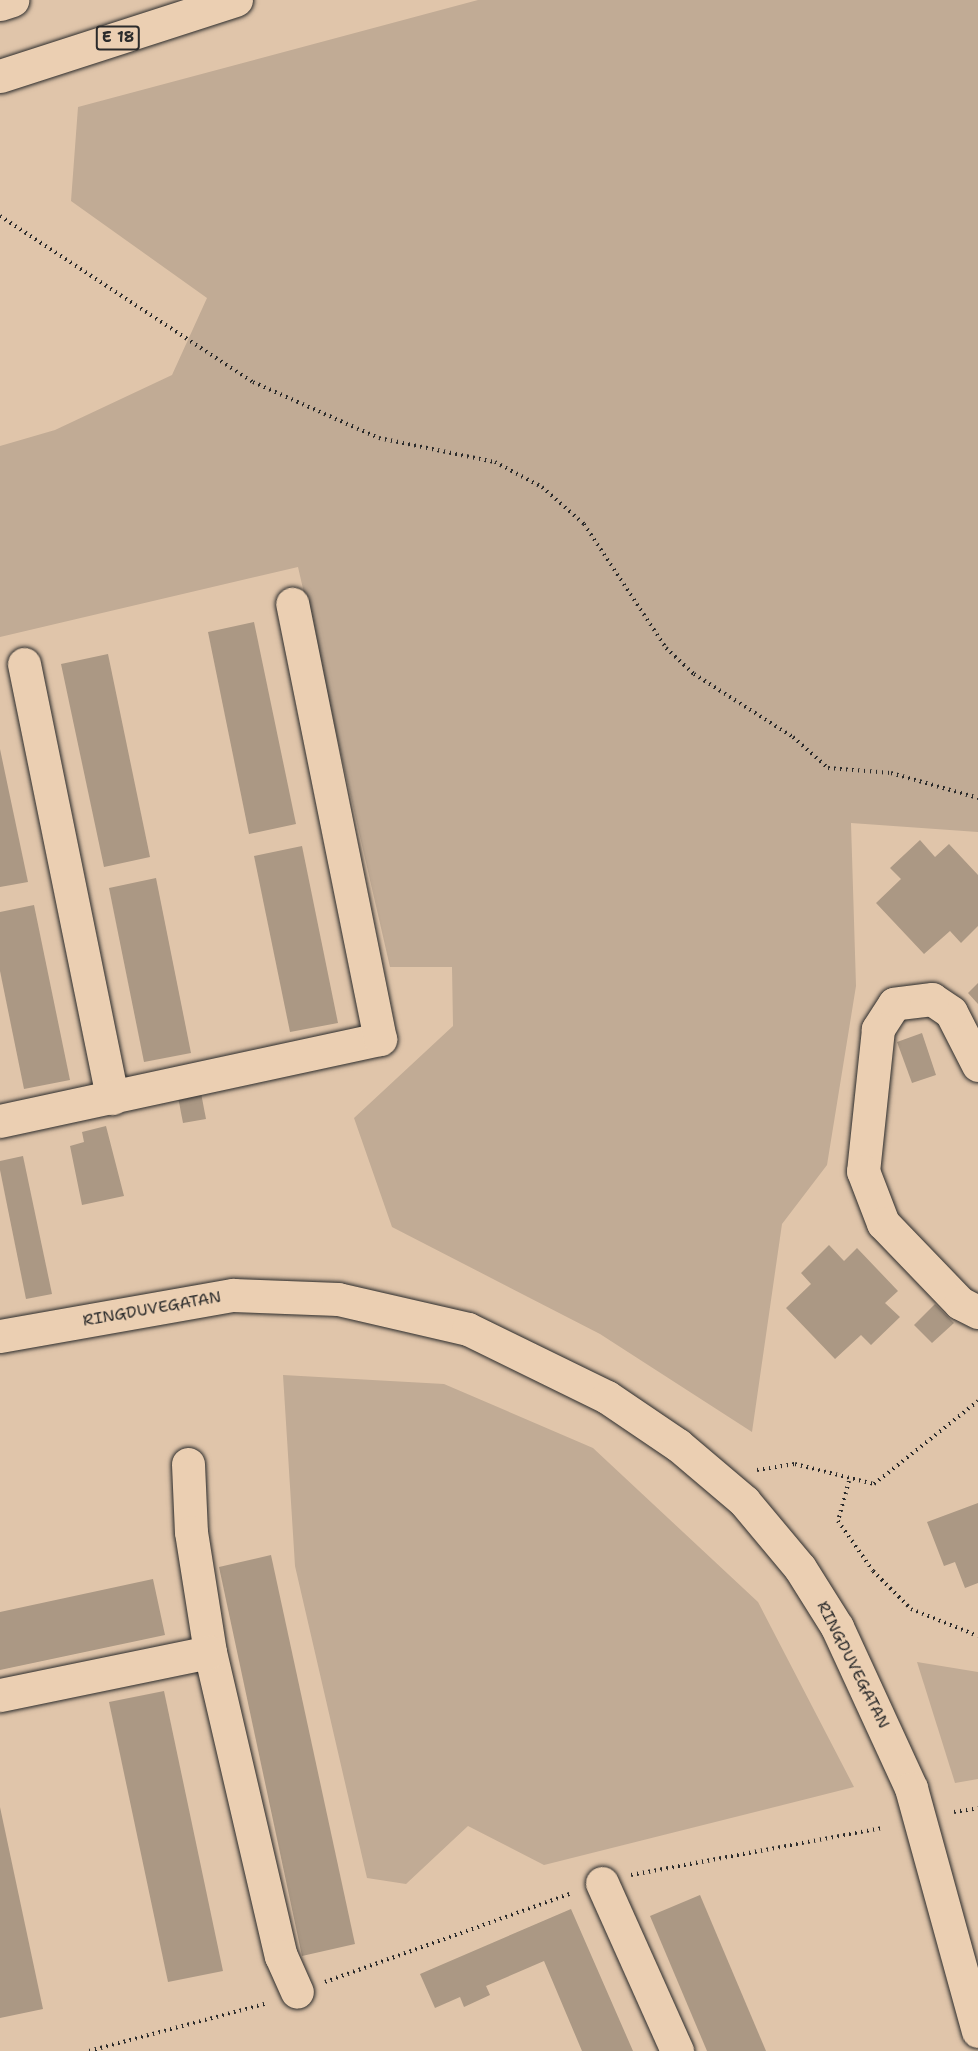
<!DOCTYPE html>
<html>
<head>
<meta charset="utf-8">
<style>
	body { margin:0 }
	#map { position:relative; width:978px; height:2051px; overflow:hidden; background:#e0c5aa; font-family:"Shantell Sans",sans-serif }
	div>[style] { position:absolute }
	.green>* { inset:0; background:#c1ab95 }
	.building>* { inset:0; background:#ab9884 }
	.path>* { height:4px; margin-top:-2px; transform-origin:0; background:repeating-linear-gradient(90deg,#2b2b2b 0 1.5px,transparent 0 6px) }
	.roads { filter:drop-shadow(0 0 2px #2b2b2b) drop-shadow(0 0 2px #2b2b2b) }
	.minor>* { height:33px; margin:-16.5px; padding:0 16.5px; transform-origin:16.5px; border-radius:16.5px; background:#ebcfb2 }
	.highway>* { height:33px; margin:-16.5px; padding:0 16.5px; transform-origin:16.5px; border-radius:16.5px; background:#ebcfb2 }
	span { translate:-50% -50%; white-space:nowrap; text-align:center; line-height:1.15; -webkit-text-stroke:4.5px #ebcfb2; paint-order:stroke }
	.shield-label span { padding:2px 4px; background:#ebcfb2; border:2px solid; border-radius:4px; -webkit-text-stroke-width:0 }
	.shield-label { font-size:15px; color:#2b2b2b; font-weight:700 }
	.street-label { font-size:16px; color:#2b2b2b }
</style>
</head>
<body>
<div id="map">
	<div class="green">
		<div style="clip-path:polygon(478px 0,978px 0,978px 832px,851px 823px,856px 986px,827px 1165px,782px 1224px,752px 1432px,600px 1334px,392px 1227px,354px 1118px,453px 1026px,452px 967px,390px 967px,298px 567px,0 637px,0 446px,55px 430px,172px 375px,207px 298px,71px 201px,78px 107px)"></div>
		<div style="clip-path:polygon(283px 1375px,444px 1384px,593px 1448px,758px 1602px,854px 1787px,544px 1865px,468px 1826px,406px 1884px,367px 1878px,295px 1566px)"></div>
		<div style="clip-path:polygon(917px 1662px,978px 1672px,978px 1779px,955px 1783px)"></div>
	</div>
	<div class="building">
		<div style="clip-path:polygon(254px 622px,296px 824px,249px 834px,208px 632px)"></div>
		<div style="clip-path:polygon(108px 654px,150px 857px,104px 867px,61px 664px)"></div>
		<div style="clip-path:polygon(0 749px,28px 882px,0 887px)"></div>
		<div style="clip-path:polygon(920px 840px,935px 857px,949px 844px,978px 875px,978px 926px,961px 943px,950px 931px,924px 954px,876px 903px,901px 879px,890px 868px)"></div>
		<div style="clip-path:polygon(302px 846px,338px 1023px,290px 1032px,254px 856px)"></div>
		<div style="clip-path:polygon(156px 878px,191px 1053px,144px 1062px,109px 888px)"></div>
		<div style="clip-path:polygon(34px 905px,70px 1080px,24px 1089px,0 971px,0 912px)"></div>
		<div style="clip-path:polygon(978px 983px,978px 1004px,968px 993px)"></div>
		<div style="clip-path:polygon(922px 1033px,936px 1075px,912px 1083px,897px 1042px)"></div>
		<div style="clip-path:polygon(201px 1093px,206px 1119px,183px 1123px,178px 1097px)"></div>
		<div style="clip-path:polygon(106px 1126px,124px 1196px,82px 1205px,70px 1146px,84px 1142px,82px 1132px)"></div>
		<div style="clip-path:polygon(23px 1156px,52px 1294px,26px 1299px,0 1170px,0 1161px)"></div>
		<div style="clip-path:polygon(829px 1245px,844px 1261px,857px 1248px,898px 1291px,885px 1303px,900px 1317px,871px 1345px,861px 1335px,835px 1359px,786px 1308px,811px 1284px,801px 1273px)"></div>
		<div style="clip-path:polygon(935px 1304px,954px 1323px,932px 1343px,914px 1325px)"></div>
		<div style="clip-path:polygon(978px 1503px,978px 1583px,965px 1588px,955px 1562px,944px 1566px,927px 1522px)"></div>
		<div style="clip-path:polygon(271px 1555px,355px 1944px,302px 1956px,219px 1567px)"></div>
		<div style="clip-path:polygon(153px 1579px,165px 1635px,0 1670px,0 1612px)"></div>
		<div style="clip-path:polygon(164px 1691px,223px 1971px,168px 1982px,109px 1702px)"></div>
		<div style="clip-path:polygon(0 1807px,43px 2009px,0 2018px)"></div>
		<div style="clip-path:polygon(700px 1895px,766px 2051px,707px 2051px,650px 1916px)"></div>
		<div style="clip-path:polygon(571px 1909px,633px 2051px,582px 2051px,544px 1961px,486px 1986px,490px 1995px,464px 2007px,460px 1997px,435px 2008px,420px 1974px)"></div>
	</div>
	<div class="path">
		<div style="left:0;top:216px;width:303px;rotate:33.3deg"></div>
		<div style="left:253px;top:382px;width:138px;rotate:24deg"></div>
		<div style="left:379px;top:438px;width:118px;rotate:11.7deg"></div>
		<div style="left:495px;top:462px;width:53px;rotate:28deg"></div>
		<div style="left:542px;top:487px;width:56px;rotate:41.4deg"></div>
		<div style="left:584px;top:524px;width:149px;rotate:56.5deg"></div>
		<div style="left:666px;top:648px;width:38px;rotate:43deg"></div>
		<div style="left:694px;top:674px;width:117px;rotate:32.5deg"></div>
		<div style="left:793px;top:737px;width:47px;rotate:41.5deg"></div>
		<div style="left:828px;top:768px;width:63px;rotate:4.5deg"></div>
		<div style="left:891px;top:773px;width:91px;rotate:16deg"></div>
		<div style="left:757px;top:1470px;width:38px;rotate:-9deg"></div>
		<div style="left:795px;top:1464px;width:81px;rotate:14.2deg"></div>
		<div style="left:874px;top:1484px;width:133px;rotate:-38.6deg"></div>
		<div style="left:849px;top:1481px;width:41px;rotate:105.4deg"></div>
		<div style="left:838px;top:1521px;width:61px;rotate:55deg"></div>
		<div style="left:873px;top:1571px;width:54px;rotate:45deg"></div>
		<div style="left:911px;top:1609px;width:72px;rotate:21.9deg"></div>
		<div style="left:954px;top:1812px;width:24px;rotate:-9deg"></div>
		<div style="left:631px;top:1875px;width:256px;rotate:-10.6deg"></div>
		<div style="left:325px;top:1982px;width:263px;rotate:-19.8deg"></div>
		<div style="left:89px;top:2051px;width:185px;rotate:-15deg"></div>
	</div>
	<div class="roads">
		<div class="minor">
			<div style="left:24px;top:664px;width:443px;rotate:78.5deg"></div>
			<div style="left:978px;top:1065px;width:59px;rotate:-117deg"></div>
			<div style="left:951px;top:1012px;width:23px;rotate:-146deg"></div>
			<div style="left:932px;top:999px;width:38px;rotate:173deg"></div>
			<div style="left:894px;top:1004px;width:30px;rotate:123deg"></div>
			<div style="left:878px;top:1029px;width:143px;rotate:96deg"></div>
			<div style="left:863px;top:1171px;width:56px;rotate:69deg"></div>
			<div style="left:883px;top:1223px;width:111px;rotate:46.1deg"></div>
			<div style="left:960px;top:1303px;width:20px;rotate:27deg"></div>
			<div style="left:0;top:1121px;width:389px;rotate:-12.2deg"></div>
			<div style="left:380px;top:1039px;width:444px;rotate:-101.4deg"></div>
			<div style="left:0;top:1336px;width:237px;rotate:-10deg"></div>
			<div style="left:233px;top:1295px;width:105px;rotate:2.2deg"></div>
			<div style="left:338px;top:1299px;width:133px;rotate:13deg"></div>
			<div style="left:468px;top:1329px;width:155px;rotate:26.1deg"></div>
			<div style="left:607px;top:1397px;width:86px;rotate:34.1deg"></div>
			<div style="left:678px;top:1445px;width:87px;rotate:40.3deg"></div>
			<div style="left:744px;top:1501px;width:87px;rotate:50.1deg"></div>
			<div style="left:800px;top:1568px;width:70px;rotate:57.9deg"></div>
			<div style="left:837px;top:1627px;width:177px;rotate:65.3deg"></div>
			<div style="left:911px;top:1788px;width:252px;rotate:74.6deg"></div>
			<div style="left:188px;top:1464px;width:68px;rotate:87.5deg"></div>
			<div style="left:191px;top:1532px;width:121px;rotate:81deg"></div>
			<div style="left:210px;top:1652px;width:312px;rotate:76.9deg"></div>
			<div style="left:281px;top:1956px;width:39px;rotate:66deg"></div>
			<div style="left:0;top:1695px;width:214px;rotate:-11.6deg"></div>
			<div style="left:602px;top:1883px;width:184px;rotate:65.9deg"></div>
		</div>
		<div class="highway">
			<div style="left:0;top:4px;width:13px;rotate:-18deg"></div>
			<div style="left:0;top:76px;width:248px;rotate:-17.9deg"></div>
		</div>
	</div>
	<div class="shield-label">
		<span style="left:118px;top:38px">E 18</span>
	</div>
	<div class="street-label">
		<span style="left:152px;top:1309px;rotate:-10deg">RINGDUVEGATAN</span>
		<span style="left:853px;top:1665px;rotate:63deg">RINGDUVEGATAN</span>
	</div>
</div>
</body>
</html>
